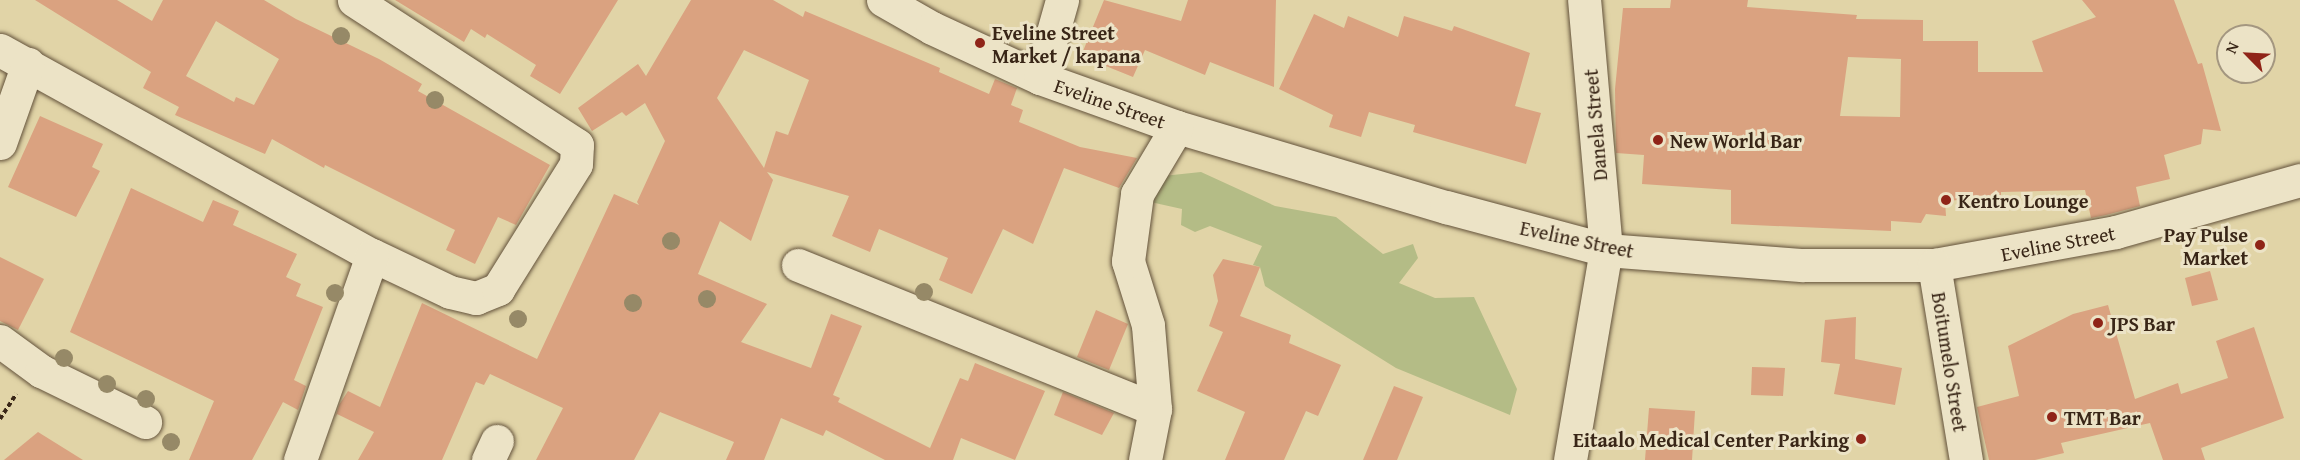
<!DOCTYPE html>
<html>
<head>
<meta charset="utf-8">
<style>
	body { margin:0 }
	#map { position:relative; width:2300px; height:460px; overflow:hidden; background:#e1d4a7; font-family:"Gentium Book Plus",serif }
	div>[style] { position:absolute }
	.green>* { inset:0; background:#b4bc86 }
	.building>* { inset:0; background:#daa280 }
	.path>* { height:4px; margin-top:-2px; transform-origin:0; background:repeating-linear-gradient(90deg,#392617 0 4.5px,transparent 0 7.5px) }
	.roads { filter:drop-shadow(0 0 2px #63523b) drop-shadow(0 0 2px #63523b) }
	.minor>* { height:33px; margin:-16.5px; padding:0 16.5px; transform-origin:16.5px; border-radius:16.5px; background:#ece3c6 }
	.trees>* { width:18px; height:18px; margin:-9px; border-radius:50%; background:#968967 }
	.dots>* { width:16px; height:16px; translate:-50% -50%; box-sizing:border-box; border:3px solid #ece3c6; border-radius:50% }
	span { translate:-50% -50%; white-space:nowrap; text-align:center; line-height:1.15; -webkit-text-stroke:6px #ece3c6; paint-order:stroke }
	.poi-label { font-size:20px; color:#392617; font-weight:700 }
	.left { translate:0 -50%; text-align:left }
	.right { translate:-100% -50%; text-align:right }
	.street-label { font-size:20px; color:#392617 }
	.north { position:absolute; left:2216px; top:24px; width:60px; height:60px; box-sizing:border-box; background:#ece3c6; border:2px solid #a49780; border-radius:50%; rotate:294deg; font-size:16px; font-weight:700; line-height:24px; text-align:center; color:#392617 }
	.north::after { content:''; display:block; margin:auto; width:21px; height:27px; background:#8f2418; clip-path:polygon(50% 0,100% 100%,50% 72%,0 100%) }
</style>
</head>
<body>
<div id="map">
	<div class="green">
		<div style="clip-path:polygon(1201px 172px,1275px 206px,1336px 217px,1383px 254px,1413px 244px,1418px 258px,1399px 283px,1435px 298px,1474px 297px,1517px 389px,1510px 415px,1396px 368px,1265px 286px,1260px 267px,1253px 265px,1262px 246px,1210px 226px,1195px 232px,1181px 225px,1182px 209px,1146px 201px,1163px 176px)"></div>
	</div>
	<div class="building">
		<div style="clip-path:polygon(evenodd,35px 0,117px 0,152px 21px,163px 0,264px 0,296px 19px,379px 59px,422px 84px,418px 91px,550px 165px,516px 225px,498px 217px,475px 264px,446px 250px,455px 230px,325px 165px,324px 168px,272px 139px,265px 154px,175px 115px,179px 107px,143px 88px,151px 72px,35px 0,216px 21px,279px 59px,254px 105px,236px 97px,234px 102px,186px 76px,216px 21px)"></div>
		<div style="clip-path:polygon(395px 0,618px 0,560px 94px,530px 76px,536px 65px,487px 34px,485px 38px,471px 29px,464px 42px)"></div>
		<div style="clip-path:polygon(evenodd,691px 0,773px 0,803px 17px,805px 11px,940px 68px,939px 72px,989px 94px,995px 79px,1014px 87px,1017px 88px,1011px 105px,1023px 110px,1019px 122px,1080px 147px,1137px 158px,1119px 188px,1064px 168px,1033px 244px,1003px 229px,972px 294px,939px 280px,948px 258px,879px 229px,870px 252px,832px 236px,849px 196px,767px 172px,773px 180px,751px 241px,720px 221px,698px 274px,767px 304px,741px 342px,811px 368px,831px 314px,862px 326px,833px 395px,840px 398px,838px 402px,930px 448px,960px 378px,968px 381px,975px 363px,1045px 391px,1015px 460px,961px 438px,953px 460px,885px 460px,826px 430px,823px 436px,781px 418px,764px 460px,726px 460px,734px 442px,660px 412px,634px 460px,536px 460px,563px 408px,490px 374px,484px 385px,476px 382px,442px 460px,358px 460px,374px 432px,337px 414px,335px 418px,339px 405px,348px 391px,380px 407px,422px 303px,537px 359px,614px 194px,639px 205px,637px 202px,665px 141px,645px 103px,626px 116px,622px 112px,592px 131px,578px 108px,638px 64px,646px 76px,691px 0,744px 50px,809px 80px,788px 135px,776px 131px,764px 168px,717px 98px,744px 50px)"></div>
		<div style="clip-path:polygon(1104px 0,1181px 21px,1188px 0,1276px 0,1274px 87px,1210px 62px,1205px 75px,1145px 50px,1133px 77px,1081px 56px)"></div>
		<div style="clip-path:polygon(evenodd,1671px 0,1748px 0,1747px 7px,1857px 15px,1856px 19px,1923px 20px,1923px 41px,1978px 41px,1978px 72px,2043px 72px,2032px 41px,2096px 17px,2082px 0,2174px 0,2198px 64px,2202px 63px,2221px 131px,2203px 129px,2201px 144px,2164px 155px,2170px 179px,2136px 187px,2140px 206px,2106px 215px,2091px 218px,2085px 190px,2001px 192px,2001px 197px,1945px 201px,1946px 216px,1926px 214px,1921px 223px,1891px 221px,1891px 231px,1731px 224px,1731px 190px,1642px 184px,1644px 155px,1616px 153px,1615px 89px,1623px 8px,1670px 8px,1671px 0,1848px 57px,1901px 59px,1900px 117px,1840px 116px,1848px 57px)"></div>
		<div style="clip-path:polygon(1314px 14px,1344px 28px,1348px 16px,1398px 37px,1404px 16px,1452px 31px,1454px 26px,1530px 53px,1515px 106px,1541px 113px,1526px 164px,1413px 132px,1415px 125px,1369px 112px,1361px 137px,1329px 127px,1333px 115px,1279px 89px)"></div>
		<div style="clip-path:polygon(40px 116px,103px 144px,92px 167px,100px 171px,76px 217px,8px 187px)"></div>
		<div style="clip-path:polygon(131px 188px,203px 222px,213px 200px,239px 211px,233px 225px,297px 254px,286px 277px,301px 284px,296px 296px,323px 307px,294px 380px,306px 386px,298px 410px,283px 402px,252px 460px,189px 460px,214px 401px,70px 332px)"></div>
		<div style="clip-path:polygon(0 257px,44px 279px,18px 330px,0 321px)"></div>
		<div style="clip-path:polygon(1223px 259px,1260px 267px,1240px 316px,1291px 335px,1289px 343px,1341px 365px,1318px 416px,1306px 411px,1284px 460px,1225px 460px,1245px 412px,1197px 391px,1223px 332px,1209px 326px,1218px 301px,1213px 275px)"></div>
		<div style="clip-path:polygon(2210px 271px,2218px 300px,2192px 306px,2185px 278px)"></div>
		<div style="clip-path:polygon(2108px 305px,2135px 399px,2178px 383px,2181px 394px,2228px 378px,2216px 341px,2254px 327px,2284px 418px,2201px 448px,2205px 460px,2163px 460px,2150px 423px,2061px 443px,2064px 453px,2035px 460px,1989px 460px,1977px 407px,2019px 396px,2008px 346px,2073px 314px)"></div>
		<div style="clip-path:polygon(1096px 310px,1128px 324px,1109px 370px,1077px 357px)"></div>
		<div style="clip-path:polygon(1856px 317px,1855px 359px,1902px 368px,1895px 405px,1834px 394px,1840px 364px,1821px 362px,1825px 320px)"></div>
		<div style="clip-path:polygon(1752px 367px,1785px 368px,1783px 396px,1751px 395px)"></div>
		<div style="clip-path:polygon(1394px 386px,1423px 397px,1397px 460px,1363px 460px)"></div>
		<div style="clip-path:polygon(1063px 392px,1114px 413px,1102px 435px,1054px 415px)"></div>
		<div style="clip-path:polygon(1649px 408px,1695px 411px,1692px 460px,1645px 460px)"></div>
		<div style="clip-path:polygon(38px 432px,83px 460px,4px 460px)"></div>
	</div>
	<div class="path">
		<div style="left:0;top:419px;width:30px;rotate:-57deg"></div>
	</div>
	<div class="roads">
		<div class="minor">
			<div style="left:883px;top:0;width:56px;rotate:29.7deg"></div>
			<div style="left:932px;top:28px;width:119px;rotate:24.8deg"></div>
			<div style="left:1040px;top:78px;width:145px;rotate:19.7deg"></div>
			<div style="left:1177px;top:127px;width:281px;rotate:16.6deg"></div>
			<div style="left:1446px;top:207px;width:166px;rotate:15deg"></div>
			<div style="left:1606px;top:250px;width:198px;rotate:4.4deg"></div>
			<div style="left:1803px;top:265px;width:131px"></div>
			<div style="left:1934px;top:265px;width:185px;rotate:-10.3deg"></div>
			<div style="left:2116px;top:232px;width:191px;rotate:-15.8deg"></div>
			<div style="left:0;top:50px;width:425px;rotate:28.9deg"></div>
			<div style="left:372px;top:255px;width:86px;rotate:25.4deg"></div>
			<div style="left:450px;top:292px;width:27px;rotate:13deg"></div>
			<div style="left:476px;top:298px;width:24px;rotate:-22deg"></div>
			<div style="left:498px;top:289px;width:147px;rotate:-58deg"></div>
			<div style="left:576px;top:164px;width:19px;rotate:-87deg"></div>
			<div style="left:577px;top:145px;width:266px;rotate:-147deg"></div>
			<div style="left:1040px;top:78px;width:81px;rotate:-74.2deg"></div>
			<div style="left:0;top:143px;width:84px;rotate:-70.5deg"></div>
			<div style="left:798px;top:265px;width:385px;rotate:22deg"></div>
			<div style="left:1934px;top:265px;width:198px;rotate:80.7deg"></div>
			<div style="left:0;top:341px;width:51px;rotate:36.2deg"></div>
			<div style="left:41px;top:371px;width:116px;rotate:26.1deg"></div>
			<div style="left:300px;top:460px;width:217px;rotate:-70.6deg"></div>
			<div style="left:488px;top:460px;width:21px;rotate:-65deg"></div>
			<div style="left:1145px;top:460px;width:52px;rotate:-78.9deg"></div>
			<div style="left:1155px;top:409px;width:84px;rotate:-94.8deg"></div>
			<div style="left:1148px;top:325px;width:67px;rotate:-107.4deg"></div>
			<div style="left:1128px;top:261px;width:68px;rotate:-82.3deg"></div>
			<div style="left:1137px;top:194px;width:78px;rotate:-59.2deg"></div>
			<div style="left:1570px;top:460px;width:213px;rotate:-80.3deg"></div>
			<div style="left:1606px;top:250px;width:251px;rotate:-95deg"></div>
		</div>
	</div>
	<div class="trees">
		<div style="left:341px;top:36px"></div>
		<div style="left:435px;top:100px"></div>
		<div style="left:671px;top:241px"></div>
		<div style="left:924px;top:292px"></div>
		<div style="left:335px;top:293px"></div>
		<div style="left:707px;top:299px"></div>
		<div style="left:633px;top:303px"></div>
		<div style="left:518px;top:319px"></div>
		<div style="left:64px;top:358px"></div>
		<div style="left:107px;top:384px"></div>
		<div style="left:146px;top:399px"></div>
		<div style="left:171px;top:442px"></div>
	</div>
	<div class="dots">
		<div style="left:980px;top:43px;background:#8f2418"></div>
		<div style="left:1658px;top:140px;background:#8f2418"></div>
		<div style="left:1946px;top:200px;background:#8f2418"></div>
		<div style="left:2260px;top:245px;background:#8f2418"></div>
		<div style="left:2098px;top:323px;background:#8f2418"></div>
		<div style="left:2052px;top:417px;background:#8f2418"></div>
		<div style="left:1861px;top:439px;background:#8f2418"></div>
	</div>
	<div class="poi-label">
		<span class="left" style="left:992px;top:44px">Eveline Street<br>Market / kapana</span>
		<span class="left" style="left:1670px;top:140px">New World Bar</span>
		<span class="left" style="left:1958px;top:200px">Kentro Lounge</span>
		<span class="right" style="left:2248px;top:246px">Pay Pulse<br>Market</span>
		<span class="left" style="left:2110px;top:323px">JPS Bar</span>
		<span class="left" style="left:2064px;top:417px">TMT Bar</span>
		<span class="right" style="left:1849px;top:439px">Eitaalo Medical Center Parking</span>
	</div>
	<div class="street-label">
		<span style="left:1110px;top:103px;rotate:19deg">Eveline Street</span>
		<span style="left:1595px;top:125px;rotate:-95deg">Danela Street</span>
		<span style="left:1577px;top:239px;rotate:12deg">Eveline Street</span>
		<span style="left:2058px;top:243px;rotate:-11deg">Eveline Street</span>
		<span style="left:1950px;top:362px;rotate:81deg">Boitumelo Street</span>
	</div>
	<div class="north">N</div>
</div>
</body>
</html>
